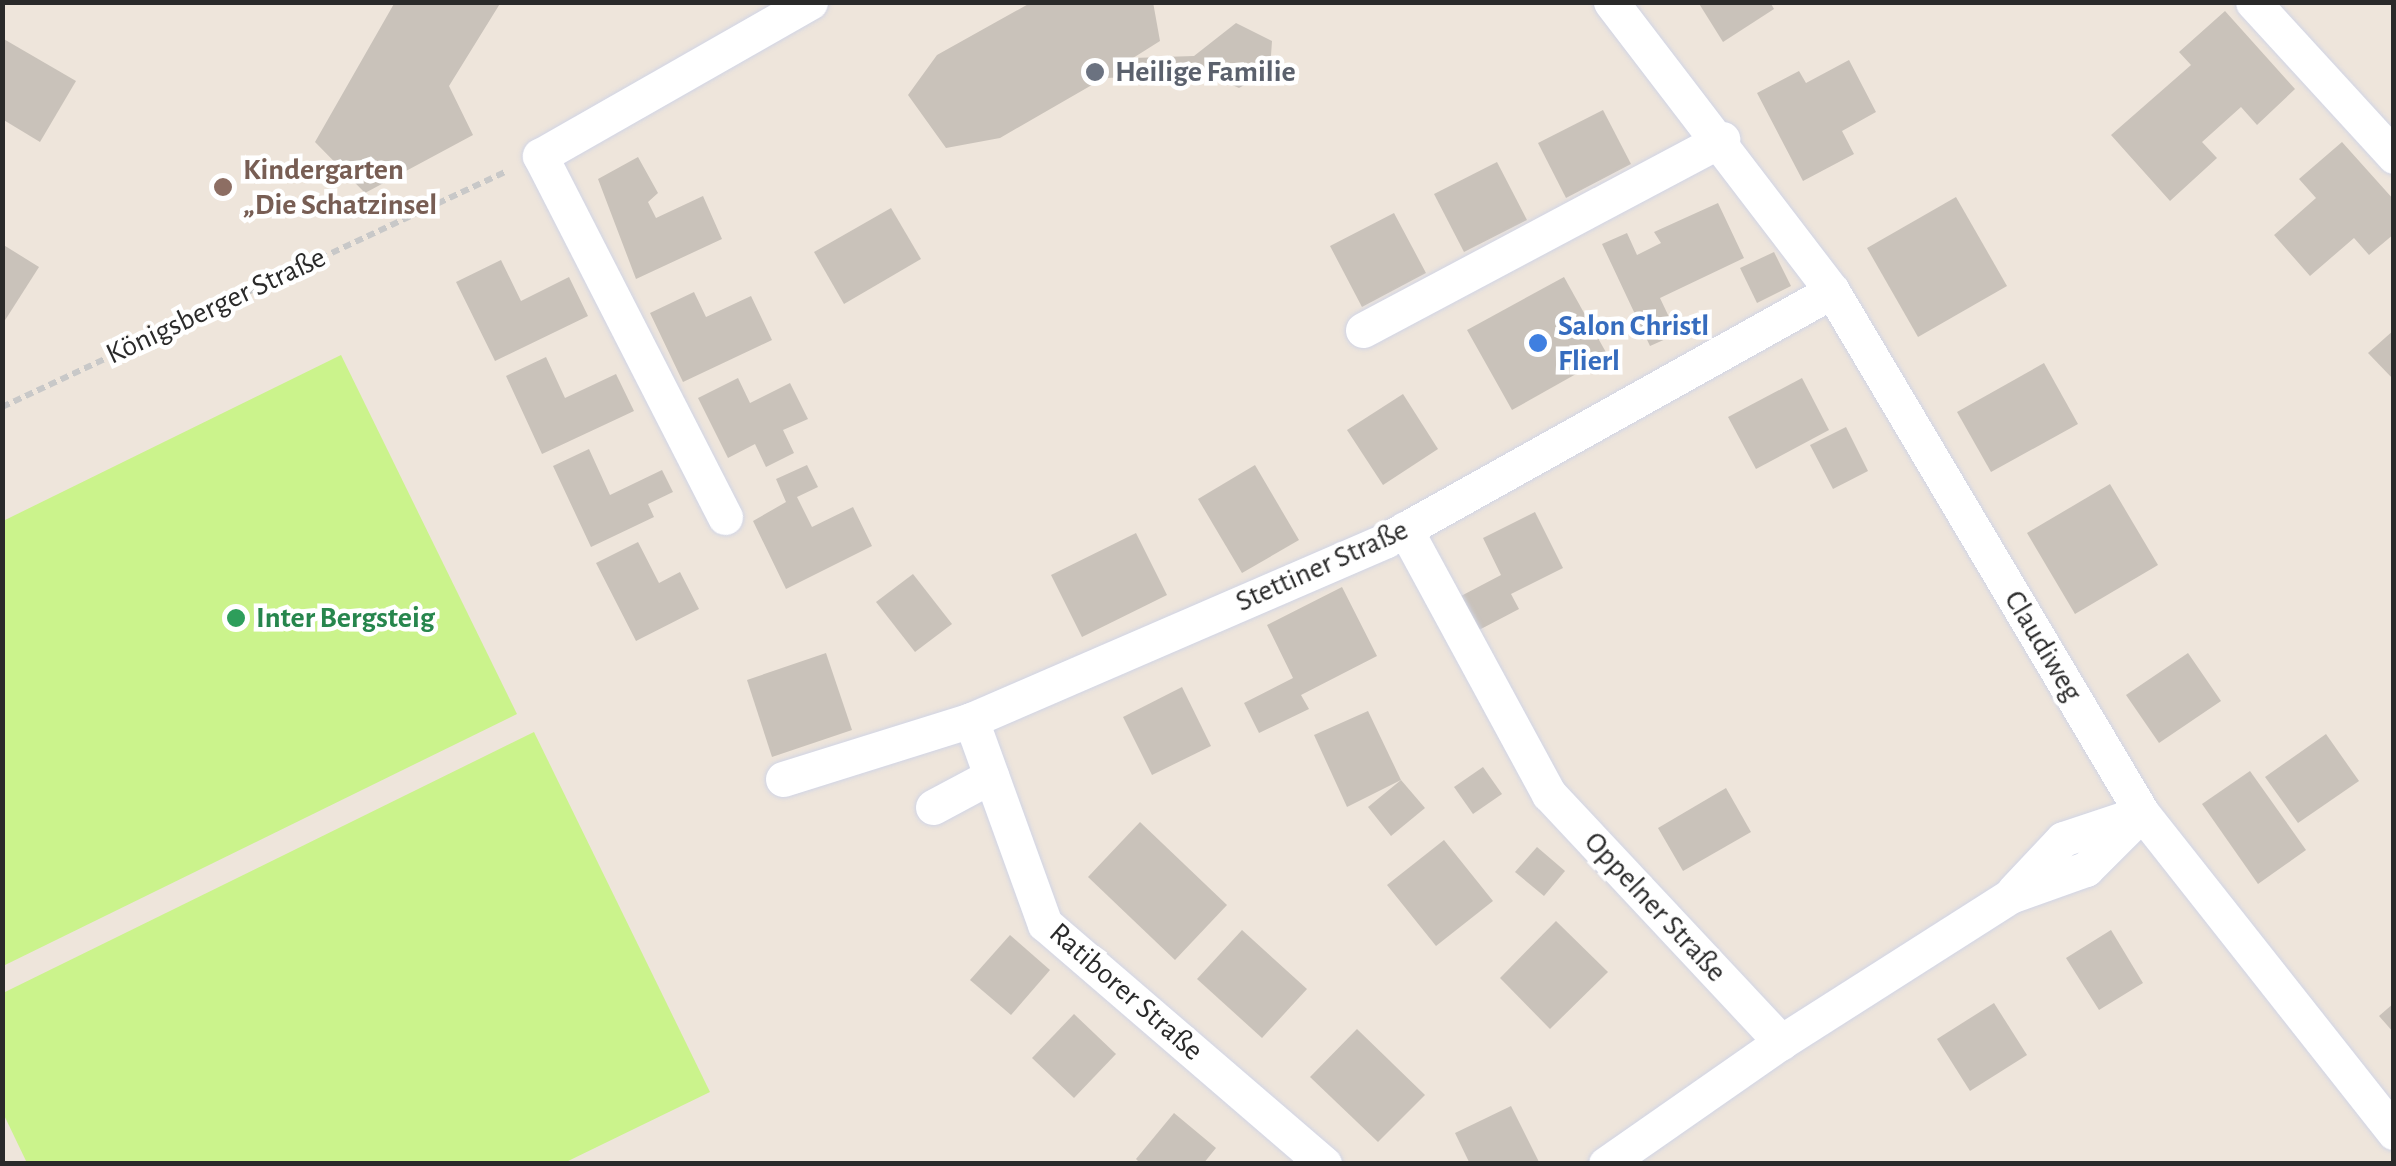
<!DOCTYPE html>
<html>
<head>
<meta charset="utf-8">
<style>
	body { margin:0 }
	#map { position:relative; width:2396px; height:1166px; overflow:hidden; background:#eee5db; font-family:"Alegreya Sans",sans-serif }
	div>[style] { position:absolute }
	.pitch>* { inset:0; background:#cbf38c }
	.building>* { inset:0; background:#c9c2ba }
	.path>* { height:6px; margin-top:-3px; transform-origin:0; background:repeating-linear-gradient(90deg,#c8c8c8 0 8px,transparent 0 13px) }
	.roads { filter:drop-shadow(0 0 2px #d0d4e5) drop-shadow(0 0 2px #d0d4e5) }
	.minor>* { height:35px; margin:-17.5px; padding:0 17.5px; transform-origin:17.5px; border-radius:17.5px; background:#fff }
	.dots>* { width:28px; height:28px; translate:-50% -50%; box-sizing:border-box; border:5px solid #fff; border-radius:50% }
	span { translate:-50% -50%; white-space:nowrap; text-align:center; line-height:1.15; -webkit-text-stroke:9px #fff; paint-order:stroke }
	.worship-label { font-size:30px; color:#5b616d; font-weight:700 }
	.left { translate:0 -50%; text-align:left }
	.education-label { font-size:30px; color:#785e54; font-weight:700 }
	.street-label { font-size:30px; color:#2a2a2a }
	.shop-label { font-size:30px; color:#366cbe; font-weight:700 }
	.leisure-label { font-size:30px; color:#27864d; font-weight:700 }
	.frame { position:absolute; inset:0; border:5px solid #2a2a2a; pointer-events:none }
</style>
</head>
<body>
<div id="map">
	<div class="pitch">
		<div style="clip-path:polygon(341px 355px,517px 714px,3px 966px,3px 521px)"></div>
		<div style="clip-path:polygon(534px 732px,710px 1092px,564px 1163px,27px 1163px,3px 1113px,3px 993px)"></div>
	</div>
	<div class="building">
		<div style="clip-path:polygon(395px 2px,501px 2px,449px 86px,473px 135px,365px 193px,315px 142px)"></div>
		<div style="clip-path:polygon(1032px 2px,1153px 2px,1160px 41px,1133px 58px,1194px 56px,1236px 23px,1272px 41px,1270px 70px,1239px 88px,1210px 75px,1104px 78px,1000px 138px,946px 148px,908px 95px,937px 55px)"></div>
		<div style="clip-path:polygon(1698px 2px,1770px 2px,1774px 9px,1723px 42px)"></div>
		<div style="clip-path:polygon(2225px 11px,2295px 89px,2257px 125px,2241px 107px,2202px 142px,2217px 158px,2170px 201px,2111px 135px,2191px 65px,2179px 52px)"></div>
		<div style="clip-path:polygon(2px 38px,76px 81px,40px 142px,2px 119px)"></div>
		<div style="clip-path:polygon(1849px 60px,1876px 112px,1842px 131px,1854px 154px,1803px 181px,1757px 93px,1799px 71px,1806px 83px)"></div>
		<div style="clip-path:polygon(1603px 110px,1631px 164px,1566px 198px,1538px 143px)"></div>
		<div style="clip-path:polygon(2342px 142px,2394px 200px,2394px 234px,2369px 255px,2354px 238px,2310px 276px,2274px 235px,2316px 198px,2299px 179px)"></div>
		<div style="clip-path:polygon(638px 157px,658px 193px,648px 202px,656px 218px,703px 196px,722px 239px,636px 279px,598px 179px)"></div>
		<div style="clip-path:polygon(1497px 162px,1527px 220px,1464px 252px,1434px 194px)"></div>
		<div style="clip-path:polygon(1956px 197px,2007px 286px,1918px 337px,1867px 248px)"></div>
		<div style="clip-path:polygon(1718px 203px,1744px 258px,1660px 298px,1677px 334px,1650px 346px,1602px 244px,1627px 233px,1637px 255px,1661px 243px,1654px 232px)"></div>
		<div style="clip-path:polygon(891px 208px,921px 259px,844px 304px,814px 252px)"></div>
		<div style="clip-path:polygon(1394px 213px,1426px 273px,1362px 307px,1330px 246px)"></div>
		<div style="clip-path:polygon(2px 244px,39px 267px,2px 325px)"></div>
		<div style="clip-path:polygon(1774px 252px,1791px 286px,1757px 303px,1740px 268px)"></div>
		<div style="clip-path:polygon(501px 260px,521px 301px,569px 277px,588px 316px,495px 361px,456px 282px)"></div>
		<div style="clip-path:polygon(1564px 277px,1608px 356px,1512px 410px,1467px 330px)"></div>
		<div style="clip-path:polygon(694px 292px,706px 317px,751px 296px,772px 340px,683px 382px,650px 313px)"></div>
		<div style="clip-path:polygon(2394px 330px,2394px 380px,2368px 353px)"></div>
		<div style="clip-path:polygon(546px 357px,565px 398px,616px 374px,634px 411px,542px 454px,506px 376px)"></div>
		<div style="clip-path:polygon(2044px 363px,2078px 424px,1991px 472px,1957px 412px)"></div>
		<div style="clip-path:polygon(738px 378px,750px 403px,790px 383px,808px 419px,783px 430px,794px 453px,766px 467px,755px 444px,728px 458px,698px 398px)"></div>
		<div style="clip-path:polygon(1802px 378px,1829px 430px,1756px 469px,1728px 417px)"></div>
		<div style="clip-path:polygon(1403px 394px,1438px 449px,1383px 485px,1347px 430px)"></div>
		<div style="clip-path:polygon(1846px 427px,1868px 471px,1833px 489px,1810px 445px)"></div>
		<div style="clip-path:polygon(589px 449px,610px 495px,662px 470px,673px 492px,648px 504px,654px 517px,591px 547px,553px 466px)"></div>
		<div style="clip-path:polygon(807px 465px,818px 487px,797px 497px,812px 527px,853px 507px,872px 546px,786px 589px,753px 521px,786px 502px,776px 479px)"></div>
		<div style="clip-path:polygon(1255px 465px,1299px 540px,1242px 573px,1198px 499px)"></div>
		<div style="clip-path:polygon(2110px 484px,2158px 565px,2075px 614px,2027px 533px)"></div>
		<div style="clip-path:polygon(1535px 512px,1563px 568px,1511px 594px,1519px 609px,1479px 630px,1461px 596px,1501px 575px,1483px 538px)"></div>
		<div style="clip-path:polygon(1136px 533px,1167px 595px,1082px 637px,1051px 575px)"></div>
		<div style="clip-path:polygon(638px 542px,659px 583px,680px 572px,699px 609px,636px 641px,596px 563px)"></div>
		<div style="clip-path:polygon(913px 574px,952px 624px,915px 652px,876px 602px)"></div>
		<div style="clip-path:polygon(1342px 587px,1377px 656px,1301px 695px,1309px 709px,1259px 733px,1244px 703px,1293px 678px,1267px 625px)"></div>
		<div style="clip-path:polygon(826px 653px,852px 730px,772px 757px,747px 680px)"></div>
		<div style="clip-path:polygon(2188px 653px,2221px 701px,2159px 743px,2126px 695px)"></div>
		<div style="clip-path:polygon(1182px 687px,1211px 746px,1152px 775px,1123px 717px)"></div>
		<div style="clip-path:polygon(1368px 711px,1401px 780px,1347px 807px,1314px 735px)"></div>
		<div style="clip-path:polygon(2326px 734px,2359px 781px,2298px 823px,2265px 777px)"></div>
		<div style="clip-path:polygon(1483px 767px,1502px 794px,1473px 814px,1454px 787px)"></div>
		<div style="clip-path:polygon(2250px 771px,2306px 850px,2258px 884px,2202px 804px)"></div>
		<div style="clip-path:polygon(1401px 780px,1425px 808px,1391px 836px,1368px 807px)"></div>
		<div style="clip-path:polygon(1726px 788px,1751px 832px,1683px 871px,1658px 828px)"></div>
		<div style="clip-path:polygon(1140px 822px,1227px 905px,1175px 960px,1088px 877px)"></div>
		<div style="clip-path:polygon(1444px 840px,1493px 901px,1436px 946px,1387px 885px)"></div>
		<div style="clip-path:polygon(1537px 847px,1565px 871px,1544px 896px,1515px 872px)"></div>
		<div style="clip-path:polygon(1556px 921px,1608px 972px,1550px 1029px,1500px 978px)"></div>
		<div style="clip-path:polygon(1242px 930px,1307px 989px,1262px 1038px,1197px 979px)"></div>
		<div style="clip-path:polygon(2111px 930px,2143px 983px,2099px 1010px,2066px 958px)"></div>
		<div style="clip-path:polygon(1010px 935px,1050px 970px,1011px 1015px,970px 980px)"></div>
		<div style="clip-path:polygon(1994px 1003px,2027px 1055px,1970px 1091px,1937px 1039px)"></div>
		<div style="clip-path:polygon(2394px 1003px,2394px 1033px,2379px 1016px)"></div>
		<div style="clip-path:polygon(1074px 1014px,1116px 1054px,1074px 1098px,1032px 1058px)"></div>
		<div style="clip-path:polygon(1357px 1029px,1425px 1095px,1378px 1142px,1310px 1077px)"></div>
		<div style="clip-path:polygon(1511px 1106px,1539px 1162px,1470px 1164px,1455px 1133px)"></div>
		<div style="clip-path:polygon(1174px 1113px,1216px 1148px,1203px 1164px,1141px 1164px,1136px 1159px)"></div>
	</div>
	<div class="path">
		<div style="left:2px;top:407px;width:557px;rotate:-25.05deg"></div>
	</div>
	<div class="roads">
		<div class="minor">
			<div style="left:1611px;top:2px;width:364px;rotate:52.6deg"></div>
			<div style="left:1832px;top:291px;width:607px;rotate:59.3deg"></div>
			<div style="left:2142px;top:813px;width:407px;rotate:51.7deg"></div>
			<div style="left:2253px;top:2px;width:209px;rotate:47.5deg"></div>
			<div style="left:1363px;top:330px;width:407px;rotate:-28deg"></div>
			<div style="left:725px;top:517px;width:406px;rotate:-117.1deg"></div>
			<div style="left:540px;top:156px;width:311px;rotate:-29.7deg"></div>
			<div style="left:1405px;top:529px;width:302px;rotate:61.5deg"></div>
			<div style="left:1549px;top:794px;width:340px;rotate:46.9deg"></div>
			<div style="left:1781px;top:1042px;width:272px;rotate:-32.5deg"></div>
			<div style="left:2010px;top:896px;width:81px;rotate:-19.6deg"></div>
			<div style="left:2086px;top:869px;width:79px;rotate:-45deg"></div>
			<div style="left:971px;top:720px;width:217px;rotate:70.1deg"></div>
			<div style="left:1045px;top:924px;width:368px;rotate:40.7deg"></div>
			<div style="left:783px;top:779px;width:197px;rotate:-17.4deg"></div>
			<div style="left:971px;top:720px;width:452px;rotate:-23.4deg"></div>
			<div style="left:1386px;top:540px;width:511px;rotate:-29.17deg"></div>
			<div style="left:933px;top:807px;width:66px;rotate:-28.1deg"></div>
			<div style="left:2014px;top:891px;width:71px;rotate:-46.7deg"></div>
			<div style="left:2063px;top:839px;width:76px;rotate:-18.4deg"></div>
			<div style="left:1606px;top:1164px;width:213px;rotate:-34.9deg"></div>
		</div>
	</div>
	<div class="dots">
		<div style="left:1095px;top:72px;background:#6b7280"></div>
		<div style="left:223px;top:187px;background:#8d6e63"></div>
		<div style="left:1538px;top:343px;background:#3f7fe0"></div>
		<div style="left:236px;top:618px;background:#2e9e5b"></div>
	</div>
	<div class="worship-label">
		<span class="left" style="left:1115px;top:72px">Heilige Familie</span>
	</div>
	<div class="education-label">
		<span class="left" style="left:243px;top:187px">Kindergarten<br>„Die Schatzinsel</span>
	</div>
	<div class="street-label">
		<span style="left:216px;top:306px;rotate:-25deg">Königsberger Straße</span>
		<span style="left:1322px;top:566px;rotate:-24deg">Stettiner Straße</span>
		<span style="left:2043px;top:646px;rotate:59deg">Claudiweg</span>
		<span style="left:1655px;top:907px;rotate:47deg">Oppelner Straße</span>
		<span style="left:1126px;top:992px;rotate:41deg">Ratiborer Straße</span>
	</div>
	<div class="shop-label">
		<span class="left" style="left:1558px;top:343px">Salon Christl<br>Flierl</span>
	</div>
	<div class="leisure-label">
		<span class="left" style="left:256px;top:618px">Inter Bergsteig</span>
	</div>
	<div class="frame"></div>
</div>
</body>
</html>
